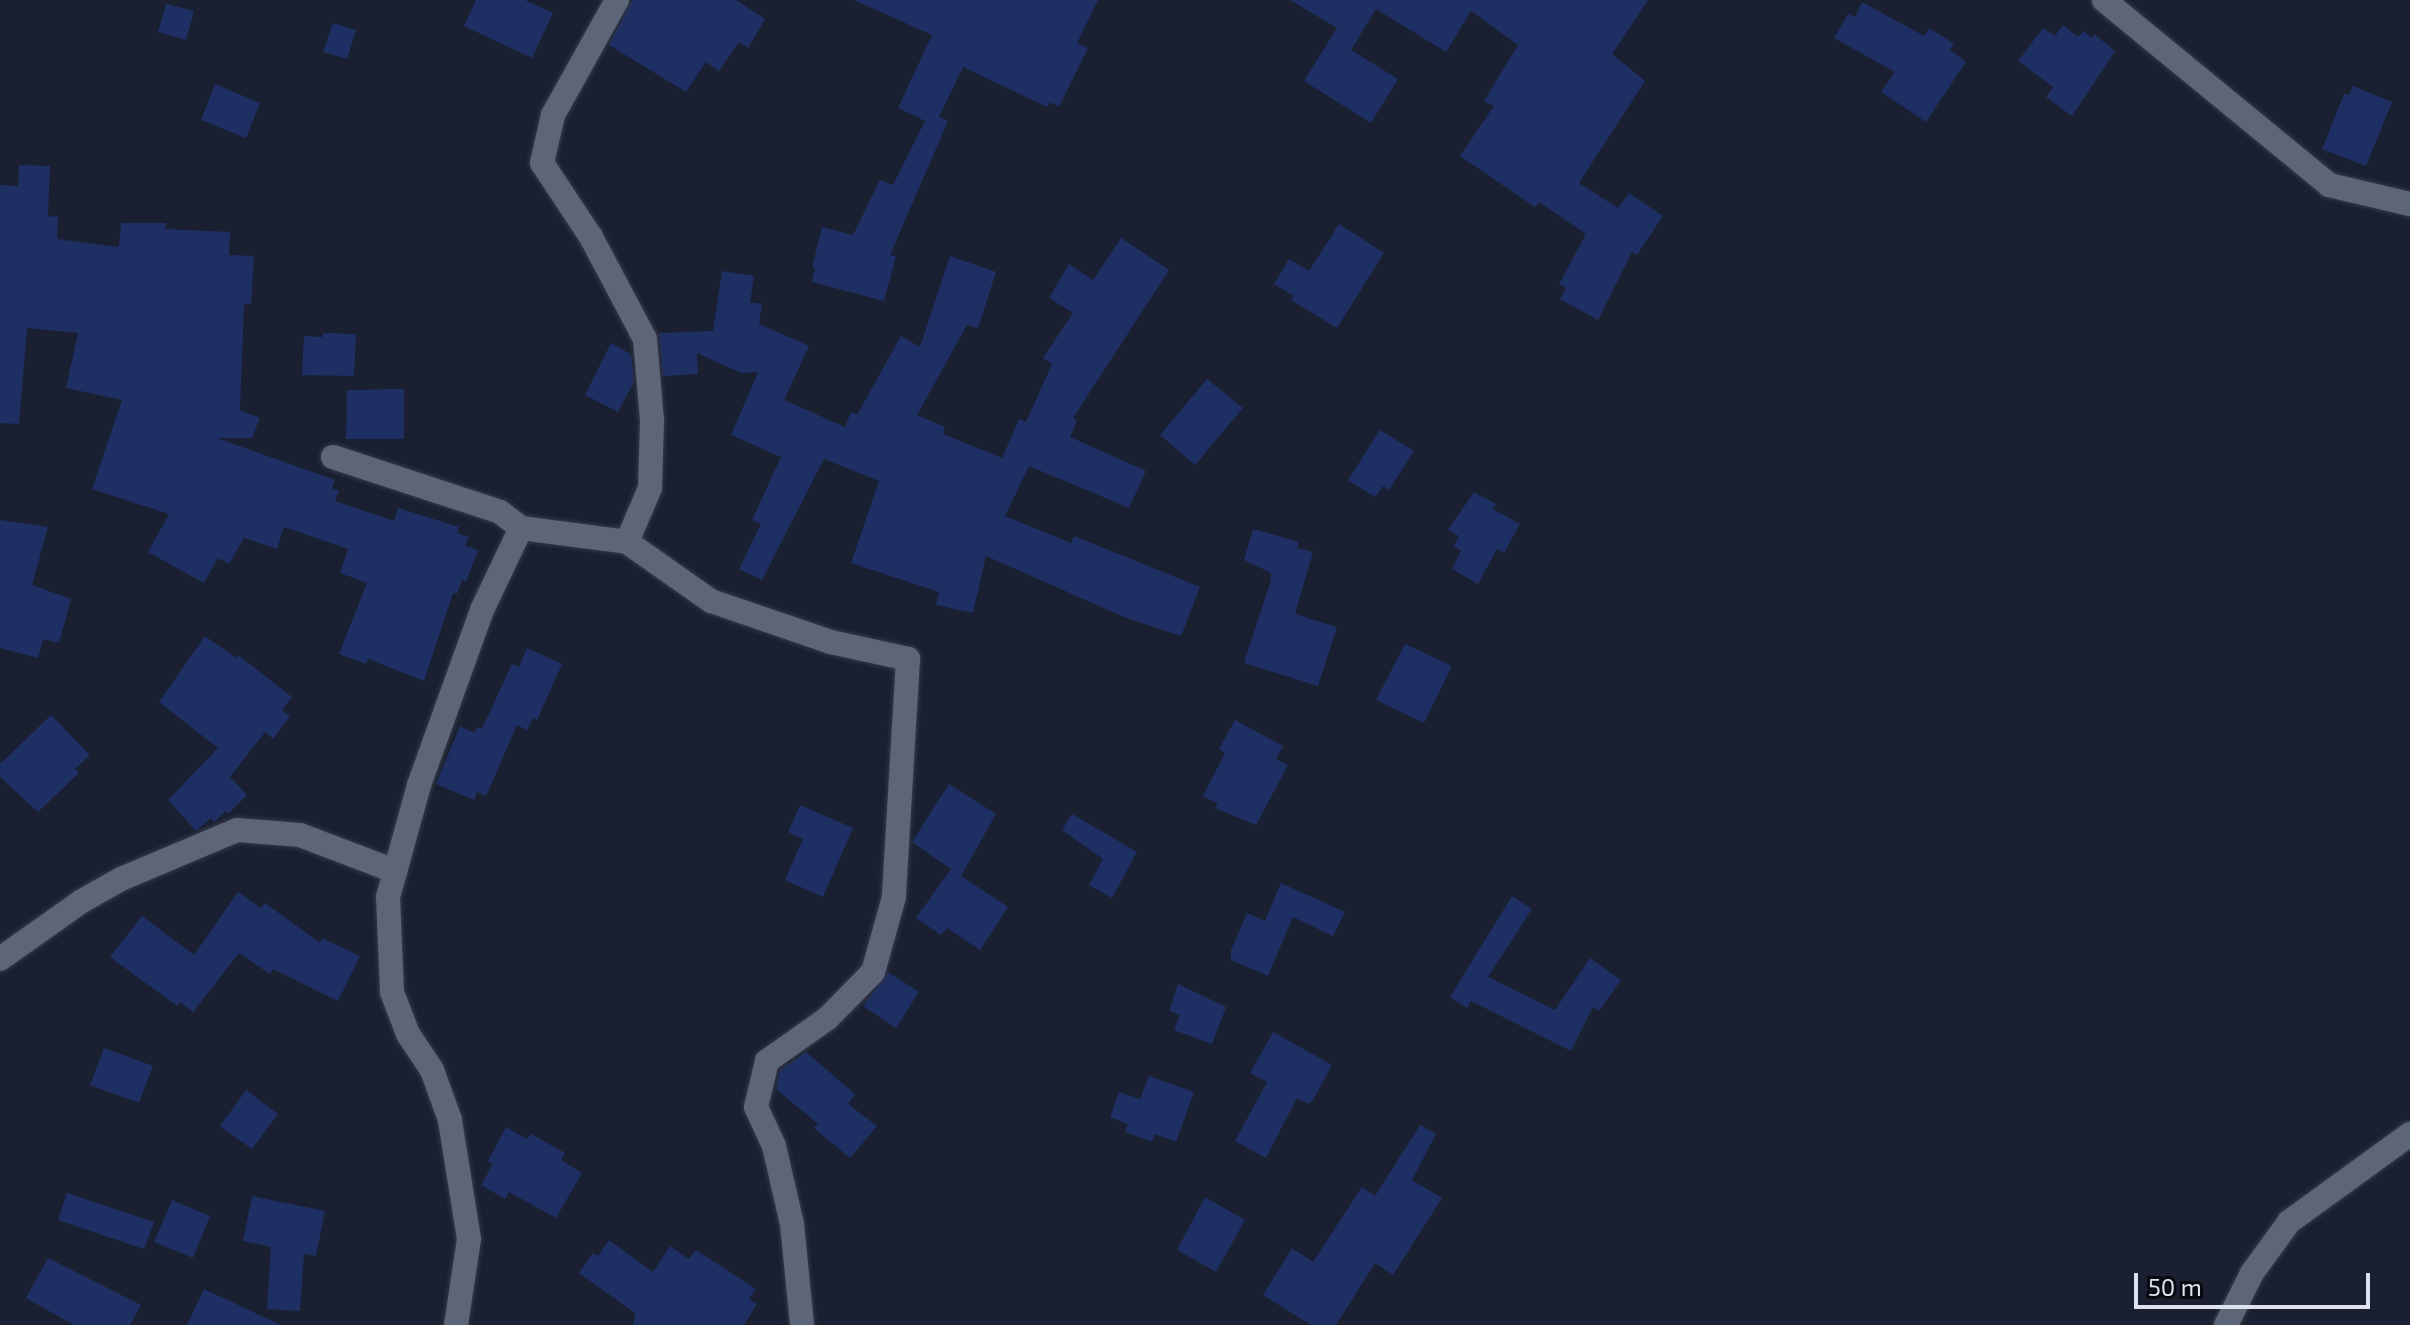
<!DOCTYPE html>
<html>
<head>
<meta charset="utf-8">
<style>
	body { margin:0 }
	#map { position:relative; width:2410px; height:1325px; overflow:hidden; background:#1a2031; font-family:"Exo 2",sans-serif }
	div>[style] { position:absolute }
	.building>* { inset:0; background:#1e2f64 }
	.roads { filter:drop-shadow(0 0 2px #353947) drop-shadow(0 0 2px #353947) }
	.minor>* { height:24px; margin:-12px; padding:0 12px; transform-origin:12px; border-radius:12px; background:#5d6578 }
	span { translate:-50% -50%; white-space:nowrap; text-align:center; line-height:1.15; -webkit-text-stroke:6px #080a11; paint-order:stroke }
	.scale { position:absolute; left:2134px; top:1273px; width:236px; height:36px; box-sizing:border-box; border:4px solid #dde2ed; border-top:0; padding-left:10px; font-size:24px; line-height:28px; white-space:nowrap; color:#dde2ed; -webkit-text-stroke:6px #080a11; paint-order:stroke }
</style>
</head>
<body>
<div id="map">
	<div class="building">
		<div style="clip-path:polygon(476px 0,525px 0,553px 13px,532px 58px,464px 26px)"></div>
		<div style="clip-path:polygon(632px 0,736px 0,765px 19px,748px 48px,739px 42px,719px 71px,706px 62px,686px 92px,609px 45px)"></div>
		<div style="clip-path:polygon(854px 0,1098px 0,1077px 43px,1088px 48px,1059px 107px,1050px 102px,1047px 107px,963px 67px,939px 117px,948px 121px,890px 255px,896px 256px,884px 301px,812px 282px,815px 268px,812px 267px,822px 227px,853px 235px,880px 180px,893px 185px,925px 121px,898px 108px,932px 35px)"></div>
		<div style="clip-path:polygon(1290px 0,1648px 0,1612px 54px,1645px 81px,1579px 183px,1618px 208px,1629px 193px,1663px 216px,1637px 255px,1632px 252px,1598px 320px,1560px 299px,1566px 288px,1559px 284px,1586px 234px,1539px 202px,1535px 207px,1460px 156px,1494px 106px,1484px 101px,1518px 45px,1471px 11px,1446px 52px,1376px 9px,1351px 50px,1398px 79px,1371px 123px,1304px 81px,1337px 28px)"></div>
		<div style="clip-path:polygon(1862px 2px,1924px 36px,1929px 28px,1954px 44px,1950px 50px,1966px 62px,1926px 122px,1881px 92px,1895px 72px,1834px 38px,1848px 14px,1855px 17px)"></div>
		<div style="clip-path:polygon(166px 4px,194px 11px,186px 40px,158px 32px)"></div>
		<div style="clip-path:polygon(333px 23px,356px 30px,347px 59px,323px 52px)"></div>
		<div style="clip-path:polygon(2063px 25px,2078px 37px,2083px 31px,2092px 38px,2094px 34px,2115px 51px,2072px 116px,2046px 97px,2053px 87px,2018px 61px,2043px 28px,2055px 36px)"></div>
		<div style="clip-path:polygon(215px 84px,260px 103px,246px 138px,201px 120px)"></div>
		<div style="clip-path:polygon(2353px 86px,2392px 102px,2366px 166px,2322px 149px,2344px 94px,2349px 95px)"></div>
		<div style="clip-path:polygon(19px 165px,50px 166px,48px 216px,58px 217px,57px 239px,119px 247px,121px 223px,166px 223px,165px 229px,230px 232px,229px 255px,254px 256px,251px 304px,244px 304px,240px 410px,260px 418px,252px 438px,217px 438px,335px 480px,332px 488px,339px 491px,335px 501px,394px 521px,398px 508px,459px 527px,457px 533px,469px 537px,465px 546px,478px 550px,466px 582px,462px 580px,457px 594px,453px 593px,424px 681px,368px 659px,366px 664px,339px 654px,367px 583px,340px 573px,348px 549px,284px 527px,277px 549px,244px 538px,229px 564px,218px 558px,204px 583px,148px 552px,169px 514px,92px 489px,122px 400px,66px 388px,78px 333px,27px 328px,19px 424px,0 423px,0 185px,18px 186px)"></div>
		<div style="clip-path:polygon(1339px 224px,1384px 253px,1337px 328px,1291px 300px,1294px 296px,1274px 284px,1289px 259px,1309px 271px)"></div>
		<div style="clip-path:polygon(1121px 238px,1169px 270px,1073px 418px,1077px 420px,1070px 437px,1146px 471px,1129px 508px,1029px 466px,1005px 516px,1071px 543px,1074px 536px,1200px 587px,1181px 636px,1124px 617px,986px 556px,973px 613px,936px 605px,939px 592px,851px 563px,879px 481px,824px 459px,762px 580px,739px 569px,761px 524px,752px 520px,781px 457px,731px 435px,758px 372px,741px 373px,697px 353px,698px 374px,663px 376px,659px 333px,713px 331px,722px 271px,754px 276px,750px 302px,762px 304px,759px 324px,809px 346px,784px 400px,845px 427px,851px 412px,857px 415px,901px 336px,920px 347px,950px 256px,996px 272px,978px 328px,967px 325px,917px 415px,945px 427px,943px 434px,1002px 458px,1019px 419px,1026px 422px,1052px 364px,1043px 358px,1073px 313px,1049px 298px,1069px 264px,1093px 280px)"></div>
		<div style="clip-path:polygon(323px 333px,356px 334px,354px 376px,302px 375px,304px 336px,323px 337px)"></div>
		<div style="clip-path:polygon(611px 343px,631px 354px,634px 382px,618px 412px,585px 395px)"></div>
		<div style="clip-path:polygon(1207px 379px,1243px 408px,1195px 465px,1160px 435px)"></div>
		<div style="clip-path:polygon(404px 389px,404px 439px,346px 439px,347px 390px)"></div>
		<div style="clip-path:polygon(1380px 430px,1414px 451px,1389px 490px,1383px 486px,1375px 497px,1348px 480px)"></div>
		<div style="clip-path:polygon(1474px 492px,1496px 504px,1493px 509px,1520px 524px,1504px 553px,1497px 549px,1478px 584px,1452px 569px,1461px 551px,1454px 546px,1459px 536px,1448px 530px)"></div>
		<div style="clip-path:polygon(0 520px,48px 527px,32px 585px,71px 599px,59px 643px,43px 639px,38px 658px,0 648px)"></div>
		<div style="clip-path:polygon(1253px 529px,1299px 542px,1297px 548px,1313px 552px,1295px 614px,1337px 627px,1318px 686px,1244px 663px,1271px 580px,1271px 573px,1244px 560px)"></div>
		<div style="clip-path:polygon(205px 636px,236px 658px,238px 655px,292px 697px,282px 710px,290px 716px,273px 739px,265px 732px,230px 777px,247px 795px,228px 814px,226px 811px,214px 822px,211px 818px,196px 831px,168px 800px,218px 748px,159px 702px)"></div>
		<div style="clip-path:polygon(1405px 644px,1452px 666px,1424px 723px,1376px 700px)"></div>
		<div style="clip-path:polygon(527px 648px,562px 664px,537px 720px,533px 718px,527px 730px,517px 725px,486px 796px,477px 792px,474px 800px,436px 784px,460px 726px,474px 733px,477px 727px,482px 729px,512px 664px,519px 667px)"></div>
		<div style="clip-path:polygon(51px 715px,90px 755px,75px 769px,79px 773px,38px 812px,0 777px,0 764px)"></div>
		<div style="clip-path:polygon(1235px 720px,1283px 746px,1276px 759px,1288px 765px,1256px 825px,1215px 808px,1218px 804px,1203px 796px,1225px 753px,1219px 749px)"></div>
		<div style="clip-path:polygon(949px 784px,996px 814px,961px 876px,1008px 907px,980px 950px,947px 928px,941px 935px,916px 918px,951px 869px,912px 842px)"></div>
		<div style="clip-path:polygon(800px 805px,853px 828px,823px 897px,785px 880px,803px 839px,788px 832px)"></div>
		<div style="clip-path:polygon(1072px 814px,1137px 852px,1112px 898px,1089px 885px,1103px 859px,1062px 830px)"></div>
		<div style="clip-path:polygon(1281px 883px,1345px 912px,1333px 936px,1293px 917px,1268px 976px,1231px 960px,1231px 950px,1247px 913px,1265px 921px)"></div>
		<div style="clip-path:polygon(238px 892px,261px 908px,265px 903px,320px 943px,322px 938px,360px 956px,338px 1001px,273px 969px,270px 974px,239px 953px,193px 1012px,180px 1002px,177px 1006px,110px 957px,142px 916px,194px 955px)"></div>
		<div style="clip-path:polygon(1512px 896px,1532px 909px,1488px 977px,1555px 1010px,1590px 958px,1621px 980px,1599px 1011px,1593px 1007px,1571px 1051px,1471px 1001px,1467px 1008px,1450px 997px)"></div>
		<div style="clip-path:polygon(888px 972px,919px 992px,896px 1028px,863px 1006px)"></div>
		<div style="clip-path:polygon(1178px 984px,1226px 1007px,1212px 1044px,1174px 1030px,1180px 1015px,1169px 1011px)"></div>
		<div style="clip-path:polygon(1273px 1032px,1332px 1065px,1313px 1100px,1308px 1104px,1297px 1098px,1266px 1158px,1235px 1141px,1267px 1082px,1250px 1073px)"></div>
		<div style="clip-path:polygon(104px 1048px,153px 1066px,139px 1103px,90px 1085px)"></div>
		<div style="clip-path:polygon(806px 1052px,855px 1094px,848px 1104px,877px 1126px,850px 1158px,814px 1128px,818px 1124px,776px 1089px,780px 1070px)"></div>
		<div style="clip-path:polygon(1149px 1076px,1194px 1092px,1176px 1142px,1155px 1134px,1152px 1142px,1125px 1132px,1128px 1124px,1110px 1117px,1119px 1092px,1140px 1099px)"></div>
		<div style="clip-path:polygon(246px 1090px,278px 1114px,252px 1149px,220px 1126px)"></div>
		<div style="clip-path:polygon(1420px 1125px,1436px 1134px,1412px 1180px,1442px 1198px,1393px 1275px,1375px 1263px,1336px 1325px,1311px 1325px,1263px 1295px,1292px 1248px,1313px 1262px,1362px 1187px,1375px 1196px)"></div>
		<div style="clip-path:polygon(506px 1127px,527px 1139px,531px 1134px,565px 1153px,561px 1160px,582px 1173px,556px 1218px,509px 1192px,505px 1199px,481px 1185px,493px 1164px,488px 1161px)"></div>
		<div style="clip-path:polygon(67px 1193px,154px 1222px,144px 1249px,58px 1220px)"></div>
		<div style="clip-path:polygon(252px 1196px,325px 1211px,316px 1256px,304px 1254px,300px 1311px,267px 1309px,271px 1247px,243px 1241px)"></div>
		<div style="clip-path:polygon(1205px 1197px,1245px 1220px,1216px 1272px,1177px 1250px)"></div>
		<div style="clip-path:polygon(172px 1200px,210px 1216px,193px 1258px,154px 1242px)"></div>
		<div style="clip-path:polygon(609px 1240px,653px 1272px,670px 1246px,689px 1259px,696px 1250px,756px 1289px,749px 1299px,757px 1304px,744px 1325px,633px 1325px,635px 1313px,579px 1273px,593px 1253px,598px 1256px)"></div>
		<div style="clip-path:polygon(48px 1258px,141px 1305px,130px 1325px,74px 1325px,26px 1298px)"></div>
		<div style="clip-path:polygon(204px 1289px,281px 1325px,187px 1325px)"></div>
	</div>
	<div class="roads">
		<div class="minor">
			<div style="left:617px;top:0;width:132px;rotate:119.1deg"></div>
			<div style="left:553px;top:115px;width:49px;rotate:102.9deg"></div>
			<div style="left:542px;top:163px;width:89px;rotate:56.5deg"></div>
			<div style="left:591px;top:237px;width:115px;rotate:62.1deg"></div>
			<div style="left:645px;top:339px;width:82px;rotate:85.1deg"></div>
			<div style="left:652px;top:421px;width:67px;rotate:91.7deg"></div>
			<div style="left:650px;top:488px;width:59px;rotate:113.1deg"></div>
			<div style="left:627px;top:542px;width:103px;rotate:35.1deg"></div>
			<div style="left:711px;top:601px;width:127px;rotate:18.9deg"></div>
			<div style="left:831px;top:642px;width:79px;rotate:12.4deg"></div>
			<div style="left:908px;top:659px;width:238px;rotate:93.4deg"></div>
			<div style="left:894px;top:897px;width:78px;rotate:105.6deg"></div>
			<div style="left:873px;top:972px;width:64px;rotate:134.4deg"></div>
			<div style="left:828px;top:1018px;width:75px;rotate:144.8deg"></div>
			<div style="left:767px;top:1061px;width:47px;rotate:103.4deg"></div>
			<div style="left:756px;top:1107px;width:43px;rotate:65.2deg"></div>
			<div style="left:774px;top:1146px;width:80px;rotate:77deg"></div>
			<div style="left:792px;top:1224px;width:101px;rotate:84.3deg"></div>
			<div style="left:2104px;top:0;width:291px;rotate:39.4deg"></div>
			<div style="left:2329px;top:185px;width:83px;rotate:13.2deg"></div>
			<div style="left:333px;top:457px;width:176px;rotate:18.2deg"></div>
			<div style="left:500px;top:512px;width:26px;rotate:37deg"></div>
			<div style="left:0;top:959px;width:100px;rotate:-35.3deg"></div>
			<div style="left:82px;top:901px;width:45px;rotate:-29.4deg"></div>
			<div style="left:121px;top:879px;width:126px;rotate:-22.9deg"></div>
			<div style="left:237px;top:830px;width:63px;rotate:4.5deg"></div>
			<div style="left:300px;top:835px;width:102px;rotate:20.8deg"></div>
			<div style="left:456px;top:1325px;width:87px;rotate:-81.4deg"></div>
			<div style="left:469px;top:1239px;width:121px;rotate:-99.1deg"></div>
			<div style="left:450px;top:1120px;width:53px;rotate:-109.8deg"></div>
			<div style="left:432px;top:1070px;width:43px;rotate:-123.7deg"></div>
			<div style="left:408px;top:1034px;width:45px;rotate:-110.9deg"></div>
			<div style="left:392px;top:992px;width:95px;rotate:-92.4deg"></div>
			<div style="left:388px;top:897px;width:116px;rotate:-74.5deg"></div>
			<div style="left:419px;top:785px;width:186px;rotate:-70.2deg"></div>
			<div style="left:482px;top:610px;width:91px;rotate:-64.6deg"></div>
			<div style="left:521px;top:528px;width:107px;rotate:7.5deg"></div>
			<div style="left:2226px;top:1325px;width:58px;rotate:-63.4deg"></div>
			<div style="left:2252px;top:1273px;width:63px;rotate:-54deg"></div>
			<div style="left:2289px;top:1222px;width:150px;rotate:-36deg"></div>
		</div>
	</div>
	<div class="scale">50 m</div>
</div>
</body>
</html>
